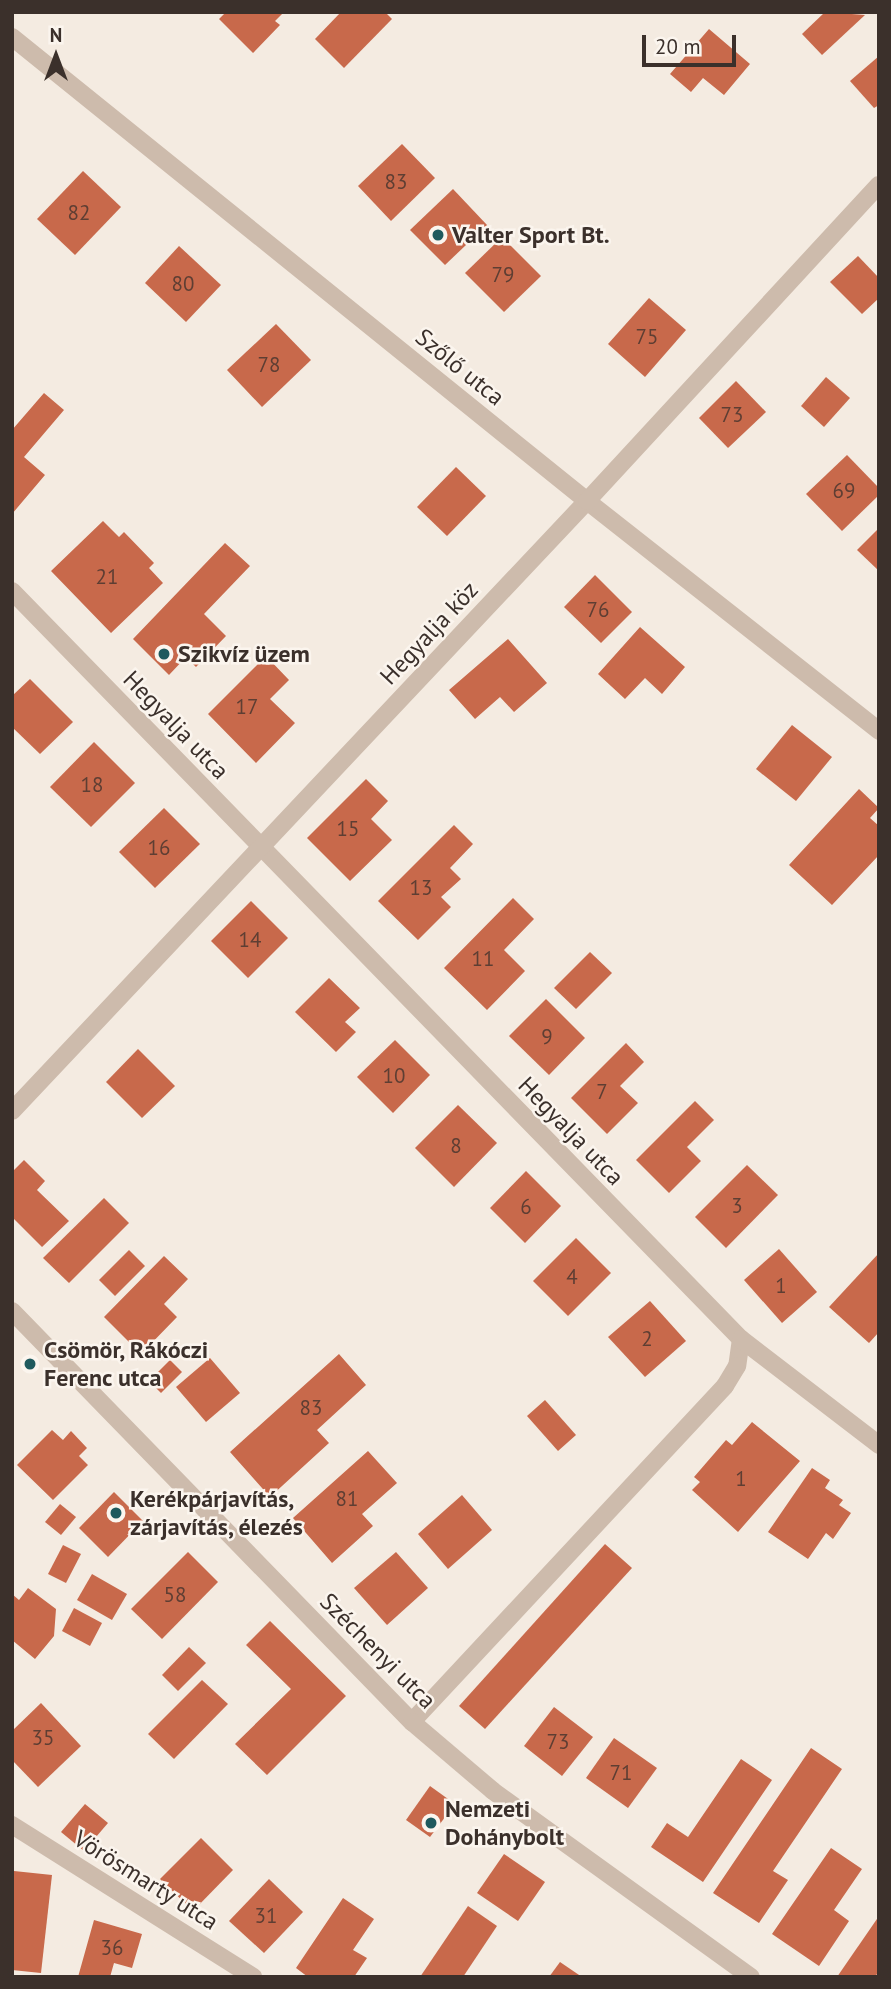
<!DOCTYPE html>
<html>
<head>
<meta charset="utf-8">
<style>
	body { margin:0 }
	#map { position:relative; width:891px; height:1989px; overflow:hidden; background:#f4ebe1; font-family:"PT Sans",sans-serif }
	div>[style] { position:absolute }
	.building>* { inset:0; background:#c8694b }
	.minor>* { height:18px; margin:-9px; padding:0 9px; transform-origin:9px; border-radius:9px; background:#cdbbac }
	.dots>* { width:19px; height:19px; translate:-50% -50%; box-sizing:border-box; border:4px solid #fbf5ee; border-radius:50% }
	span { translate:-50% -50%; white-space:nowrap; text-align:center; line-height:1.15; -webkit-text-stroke:5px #fbf5ee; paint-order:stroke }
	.number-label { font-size:21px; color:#5e3e33 }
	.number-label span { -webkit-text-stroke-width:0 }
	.poi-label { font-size:24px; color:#3b302b; font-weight:700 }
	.left { translate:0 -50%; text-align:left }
	.street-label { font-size:24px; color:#3b302b }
	.frame { position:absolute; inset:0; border:14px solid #3b302b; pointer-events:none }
	.north { position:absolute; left:21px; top:21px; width:70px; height:70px; -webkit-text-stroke:5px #fbf5ee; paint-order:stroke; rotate:0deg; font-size:19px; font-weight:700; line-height:28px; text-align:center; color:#3b302b }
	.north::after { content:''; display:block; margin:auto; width:24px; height:32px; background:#3b302b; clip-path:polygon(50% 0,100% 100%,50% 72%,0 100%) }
	.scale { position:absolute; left:642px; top:35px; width:94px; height:32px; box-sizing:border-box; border:4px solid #3b302b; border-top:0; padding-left:9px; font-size:21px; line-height:24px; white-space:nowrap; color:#3b302b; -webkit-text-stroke:5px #fbf5ee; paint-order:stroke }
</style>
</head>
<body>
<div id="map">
	<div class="building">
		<div style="clip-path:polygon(226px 12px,284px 12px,275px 21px,280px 25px,253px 53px,219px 19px)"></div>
		<div style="clip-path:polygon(341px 12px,385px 12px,392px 19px,344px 68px,315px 39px)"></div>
		<div style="clip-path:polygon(825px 12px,865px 15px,822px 55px,802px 34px)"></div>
		<div style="clip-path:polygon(709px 29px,750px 64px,724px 95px,703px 78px,691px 92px,670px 74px)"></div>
		<div style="clip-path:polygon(879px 56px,879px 105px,874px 108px,850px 81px)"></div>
		<div style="clip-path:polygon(402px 144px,435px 178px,391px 221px,358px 186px)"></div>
		<div style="clip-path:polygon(83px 171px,121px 207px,75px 255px,37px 219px)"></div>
		<div style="clip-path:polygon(453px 189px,487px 225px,445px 265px,410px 230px)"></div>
		<div style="clip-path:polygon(502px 237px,541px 276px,504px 312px,465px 273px)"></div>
		<div style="clip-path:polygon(179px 246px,221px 285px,186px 322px,145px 283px)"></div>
		<div style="clip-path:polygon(858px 256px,879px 278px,879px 298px,862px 314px,830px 282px)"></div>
		<div style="clip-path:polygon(649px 298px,686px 330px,645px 377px,608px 344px)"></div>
		<div style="clip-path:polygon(276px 324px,311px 360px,262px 407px,227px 370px)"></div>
		<div style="clip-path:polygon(826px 377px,850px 398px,824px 427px,801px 406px)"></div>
		<div style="clip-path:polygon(736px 381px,766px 412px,728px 448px,699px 418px)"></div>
		<div style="clip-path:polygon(44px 393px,64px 410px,24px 457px,45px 475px,12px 514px,12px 430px)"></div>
		<div style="clip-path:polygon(847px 455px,879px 488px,879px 495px,842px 531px,806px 494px)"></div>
		<div style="clip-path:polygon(456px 467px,486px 496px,447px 536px,417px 507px)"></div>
		<div style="clip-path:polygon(103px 521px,119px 537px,124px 532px,154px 563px,149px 568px,163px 583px,111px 633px,51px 571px)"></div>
		<div style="clip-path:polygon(879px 528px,879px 571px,857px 550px)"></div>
		<div style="clip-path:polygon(225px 543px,250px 566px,204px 614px,226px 636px,196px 667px,186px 657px,169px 675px,133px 639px)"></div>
		<div style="clip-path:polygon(595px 575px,632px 612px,601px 643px,564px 607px)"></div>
		<div style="clip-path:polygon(640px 627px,685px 667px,662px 694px,645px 678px,625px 699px,598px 674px)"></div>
		<div style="clip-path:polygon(508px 639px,547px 683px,514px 712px,500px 697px,475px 719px,449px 690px)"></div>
		<div style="clip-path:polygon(266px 656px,289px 680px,270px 699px,295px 723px,256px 763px,208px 714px)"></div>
		<div style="clip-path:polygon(30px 679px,73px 722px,40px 754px,12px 727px,12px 696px)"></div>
		<div style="clip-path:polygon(792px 725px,832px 757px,796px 801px,756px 769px)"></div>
		<div style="clip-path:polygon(94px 742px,135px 783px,91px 827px,50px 787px)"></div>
		<div style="clip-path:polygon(366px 779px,388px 801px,371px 819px,392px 840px,350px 881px,307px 838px)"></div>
		<div style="clip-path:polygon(859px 789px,879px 808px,870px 818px,879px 826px,879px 855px,832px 905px,789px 865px)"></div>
		<div style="clip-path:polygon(164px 808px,200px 844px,155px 888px,119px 852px)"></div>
		<div style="clip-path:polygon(454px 825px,473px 844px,450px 868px,461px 879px,441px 897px,451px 907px,418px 940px,378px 901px)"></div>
		<div style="clip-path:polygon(513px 898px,534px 919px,504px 950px,525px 971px,487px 1010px,444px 968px)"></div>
		<div style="clip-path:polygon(251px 901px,288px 938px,248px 978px,211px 941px)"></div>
		<div style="clip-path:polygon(590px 952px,612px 973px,576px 1009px,554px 988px)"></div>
		<div style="clip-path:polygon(329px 978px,360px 1008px,345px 1022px,356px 1032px,336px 1052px,295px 1012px)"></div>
		<div style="clip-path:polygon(546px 999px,585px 1038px,549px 1075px,509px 1036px)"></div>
		<div style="clip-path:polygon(395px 1040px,430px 1075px,393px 1113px,357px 1077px)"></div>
		<div style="clip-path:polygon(626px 1043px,644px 1062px,620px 1086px,638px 1103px,607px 1134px,571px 1098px)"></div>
		<div style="clip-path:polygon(138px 1049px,175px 1086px,142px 1118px,106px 1082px)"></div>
		<div style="clip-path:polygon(695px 1101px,714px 1120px,687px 1147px,701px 1161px,669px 1193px,636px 1160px)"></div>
		<div style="clip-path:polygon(458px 1105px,497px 1143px,454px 1187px,415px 1148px)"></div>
		<div style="clip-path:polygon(24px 1160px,45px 1181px,37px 1190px,69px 1221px,42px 1247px,12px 1217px,12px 1172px)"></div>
		<div style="clip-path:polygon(747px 1165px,778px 1195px,726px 1248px,695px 1217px)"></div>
		<div style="clip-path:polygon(526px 1171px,561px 1206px,525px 1243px,490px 1208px)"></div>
		<div style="clip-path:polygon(104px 1198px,129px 1223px,69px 1283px,43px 1258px)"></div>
		<div style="clip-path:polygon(576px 1238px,611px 1273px,568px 1316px,533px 1281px)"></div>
		<div style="clip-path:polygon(779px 1249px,817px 1292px,782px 1323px,744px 1280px)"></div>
		<div style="clip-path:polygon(129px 1250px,145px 1266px,115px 1296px,99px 1280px)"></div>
		<div style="clip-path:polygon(879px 1253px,879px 1332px,869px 1343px,829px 1307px)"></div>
		<div style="clip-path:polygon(164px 1256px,188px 1279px,164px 1304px,177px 1317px,141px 1354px,104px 1317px)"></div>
		<div style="clip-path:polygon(650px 1301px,686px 1341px,645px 1377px,608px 1337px)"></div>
		<div style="clip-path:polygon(339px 1354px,366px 1385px,317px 1430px,329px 1443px,270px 1497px,230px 1452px)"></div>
		<div style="clip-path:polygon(210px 1358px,240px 1393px,206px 1422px,176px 1387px)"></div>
		<div style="clip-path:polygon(170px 1360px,182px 1372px,161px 1393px,149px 1381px)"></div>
		<div style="clip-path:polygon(545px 1400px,576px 1435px,558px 1451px,527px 1416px)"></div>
		<div style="clip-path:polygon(752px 1422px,800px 1461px,738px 1532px,692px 1490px,700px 1482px,694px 1477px,726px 1440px,732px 1445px)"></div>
		<div style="clip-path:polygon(52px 1430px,63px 1440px,71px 1431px,87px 1448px,79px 1456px,88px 1465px,53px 1500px,17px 1465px)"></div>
		<div style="clip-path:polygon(368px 1451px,397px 1483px,362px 1514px,373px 1526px,332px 1563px,293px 1518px)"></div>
		<div style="clip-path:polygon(812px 1468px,830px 1480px,825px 1488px,843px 1500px,839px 1505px,851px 1513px,833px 1539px,826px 1533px,808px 1559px,768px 1532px)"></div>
		<div style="clip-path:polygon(114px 1492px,143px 1521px,108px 1557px,79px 1528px)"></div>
		<div style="clip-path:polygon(462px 1495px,492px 1530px,448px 1569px,418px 1534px)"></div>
		<div style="clip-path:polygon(60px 1504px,76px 1517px,61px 1535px,45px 1522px)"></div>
		<div style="clip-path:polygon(605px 1544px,632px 1568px,485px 1729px,459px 1706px)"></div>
		<div style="clip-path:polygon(63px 1545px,81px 1554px,66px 1583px,48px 1574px)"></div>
		<div style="clip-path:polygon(188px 1552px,218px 1582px,162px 1639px,131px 1609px)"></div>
		<div style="clip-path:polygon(396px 1552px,428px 1588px,387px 1625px,354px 1588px)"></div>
		<div style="clip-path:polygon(92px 1574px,127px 1594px,112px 1620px,77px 1600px)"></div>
		<div style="clip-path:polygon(28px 1588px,56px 1609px,54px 1636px,35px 1659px,12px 1640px,12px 1594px,19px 1600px)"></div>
		<div style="clip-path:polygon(74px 1608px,102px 1623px,90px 1646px,62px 1631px)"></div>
		<div style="clip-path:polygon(270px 1621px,346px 1696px,267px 1775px,235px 1744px,291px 1689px,246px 1645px)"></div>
		<div style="clip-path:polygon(189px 1647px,206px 1663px,178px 1691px,162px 1675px)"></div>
		<div style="clip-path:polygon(202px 1680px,228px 1704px,174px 1759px,148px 1734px)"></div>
		<div style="clip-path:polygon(41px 1703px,81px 1746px,38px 1787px,12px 1760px,12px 1731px)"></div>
		<div style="clip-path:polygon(554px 1707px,593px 1737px,562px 1776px,524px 1746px)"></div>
		<div style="clip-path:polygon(614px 1738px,657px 1768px,628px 1808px,586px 1778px)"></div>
		<div style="clip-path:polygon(811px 1748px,842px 1769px,773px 1871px,788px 1880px,759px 1923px,713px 1893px)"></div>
		<div style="clip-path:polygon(741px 1759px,772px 1780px,703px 1882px,651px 1847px,667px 1823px,688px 1837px)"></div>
		<div style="clip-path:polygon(430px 1786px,455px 1804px,430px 1837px,406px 1820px)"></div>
		<div style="clip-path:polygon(85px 1804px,108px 1823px,84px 1851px,61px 1832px)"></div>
		<div style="clip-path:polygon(201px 1838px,233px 1870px,193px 1911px,160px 1879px)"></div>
		<div style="clip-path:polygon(831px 1848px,862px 1869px,834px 1910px,849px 1921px,819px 1966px,772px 1934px)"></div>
		<div style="clip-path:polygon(504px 1854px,545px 1882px,518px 1921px,477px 1893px)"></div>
		<div style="clip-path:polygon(14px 1871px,52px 1875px,41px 1973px,12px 1970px)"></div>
		<div style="clip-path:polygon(269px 1879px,303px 1912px,264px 1953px,229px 1921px)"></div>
		<div style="clip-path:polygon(343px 1898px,374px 1919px,353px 1950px,367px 1958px,354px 1977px,308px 1977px,296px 1968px)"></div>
		<div style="clip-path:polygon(468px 1906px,497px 1926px,463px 1977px,420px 1977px)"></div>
		<div style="clip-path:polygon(879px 1916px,879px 1971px,875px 1977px,837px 1977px)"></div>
		<div style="clip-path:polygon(94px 1920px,142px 1934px,132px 1968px,114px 1963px,110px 1977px,78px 1977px)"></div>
		<div style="clip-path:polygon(560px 1962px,582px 1977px,549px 1977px)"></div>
	</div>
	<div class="minor">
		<div style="left:12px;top:37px;width:739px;rotate:38.9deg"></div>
		<div style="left:587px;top:501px;width:372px;rotate:38.2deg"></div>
		<div style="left:12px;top:591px;width:1044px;rotate:45.74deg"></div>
		<div style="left:741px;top:1339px;width:27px;rotate:98deg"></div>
		<div style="left:737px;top:1366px;width:23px;rotate:121deg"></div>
		<div style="left:725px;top:1386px;width:459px;rotate:133deg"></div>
		<div style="left:12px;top:1111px;width:838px;rotate:-46.69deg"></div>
		<div style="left:587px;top:501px;width:430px;rotate:-47.3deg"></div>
		<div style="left:12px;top:1311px;width:574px;rotate:45.78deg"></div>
		<div style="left:412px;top:1722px;width:106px;rotate:40.4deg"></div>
		<div style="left:493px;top:1791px;width:318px;rotate:35.8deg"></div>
		<div style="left:741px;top:1339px;width:174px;rotate:37.5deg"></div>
		<div style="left:12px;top:1825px;width:285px;rotate:32.2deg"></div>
	</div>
	<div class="dots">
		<div style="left:438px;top:235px;background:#1f5a5e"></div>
		<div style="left:164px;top:654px;background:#1f5a5e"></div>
		<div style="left:30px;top:1364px;background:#1f5a5e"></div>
		<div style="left:116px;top:1513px;background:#1f5a5e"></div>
		<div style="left:431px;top:1823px;background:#1f5a5e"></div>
	</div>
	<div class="number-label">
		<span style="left:396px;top:182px">83</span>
		<span style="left:79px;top:213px">82</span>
		<span style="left:503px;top:275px">79</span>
		<span style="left:183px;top:284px">80</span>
		<span style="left:647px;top:337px">75</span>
		<span style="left:269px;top:365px">78</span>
		<span style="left:732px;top:415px">73</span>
		<span style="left:844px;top:491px">69</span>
		<span style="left:107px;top:577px">21</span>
		<span style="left:598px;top:610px">76</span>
		<span style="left:247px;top:707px">17</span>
		<span style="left:92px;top:785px">18</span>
		<span style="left:348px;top:829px">15</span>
		<span style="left:159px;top:848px">16</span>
		<span style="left:421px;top:888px">13</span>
		<span style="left:250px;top:940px">14</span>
		<span style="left:483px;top:959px">11</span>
		<span style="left:547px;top:1037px">9</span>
		<span style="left:394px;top:1076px">10</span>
		<span style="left:602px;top:1092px">7</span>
		<span style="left:456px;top:1146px">8</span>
		<span style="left:737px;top:1206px">3</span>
		<span style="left:526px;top:1207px">6</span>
		<span style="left:572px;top:1277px">4</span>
		<span style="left:781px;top:1286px">1</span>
		<span style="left:647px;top:1339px">2</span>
		<span style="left:311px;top:1408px">83</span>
		<span style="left:741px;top:1479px">1</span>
		<span style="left:347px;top:1499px">81</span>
		<span style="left:175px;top:1595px">58</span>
		<span style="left:43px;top:1738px">35</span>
		<span style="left:558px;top:1742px">73</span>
		<span style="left:621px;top:1773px">71</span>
		<span style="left:266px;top:1916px">31</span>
		<span style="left:112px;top:1948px">36</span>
	</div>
	<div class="poi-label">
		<span class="left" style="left:452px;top:235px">Valter Sport Bt.</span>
		<span class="left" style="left:178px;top:654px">Szikvíz üzem</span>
		<span class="left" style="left:44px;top:1364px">Csömör, Rákóczi<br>Ferenc utca</span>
		<span class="left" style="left:130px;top:1513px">Kerékpárjavítás,<br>zárjavítás, élezés</span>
		<span class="left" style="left:445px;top:1823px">Nemzeti<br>Dohánybolt</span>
	</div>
	<div class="street-label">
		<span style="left:460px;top:367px;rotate:39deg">Szőlő utca</span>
		<span style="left:429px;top:633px;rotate:-47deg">Hegyalja köz</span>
		<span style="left:176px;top:725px;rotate:46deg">Hegyalja utca</span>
		<span style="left:571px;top:1131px;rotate:46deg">Hegyalja utca</span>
		<span style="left:378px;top:1651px;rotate:45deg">Széchenyi utca</span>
		<span style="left:146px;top:1880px;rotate:32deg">Vörösmarty utca</span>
	</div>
	<div class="frame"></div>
	<div class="north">N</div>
	<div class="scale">20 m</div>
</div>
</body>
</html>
